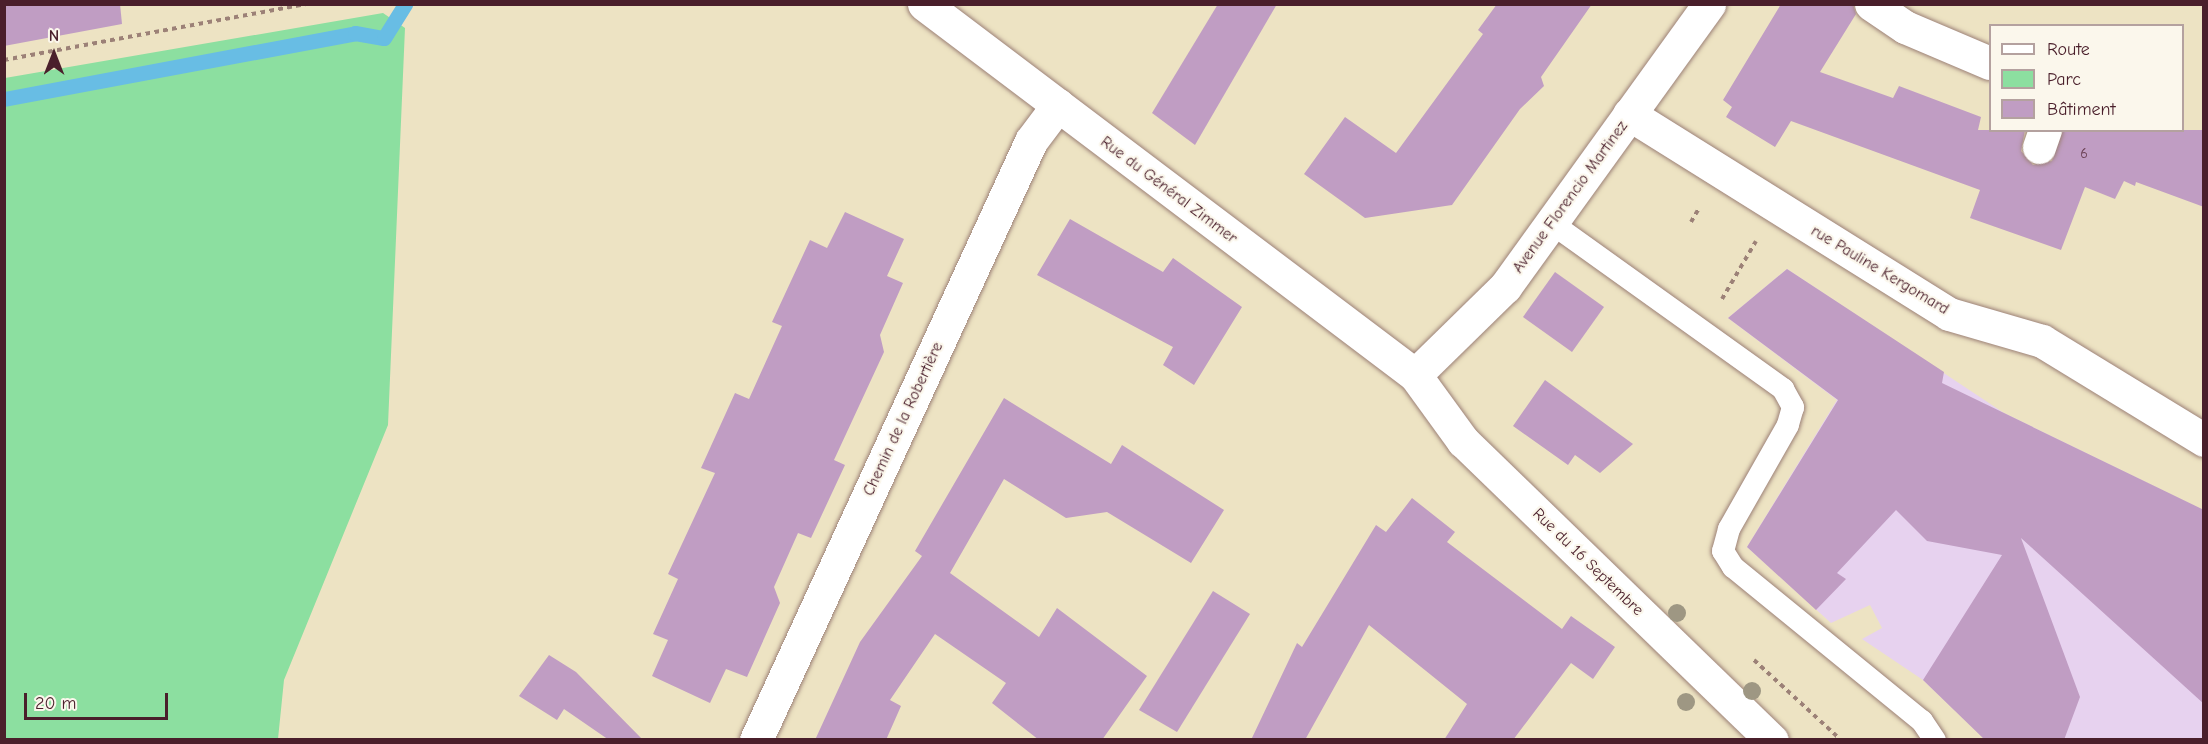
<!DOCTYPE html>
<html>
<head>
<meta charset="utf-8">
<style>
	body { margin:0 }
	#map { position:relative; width:2208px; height:744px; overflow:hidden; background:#ede3c3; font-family:"Comic Neue",sans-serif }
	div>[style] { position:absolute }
	.built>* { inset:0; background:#e7d2ef }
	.green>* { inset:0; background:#8cdfa0 }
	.stream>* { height:15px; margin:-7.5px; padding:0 7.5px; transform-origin:7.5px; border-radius:7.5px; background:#68bde4 }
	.building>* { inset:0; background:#c09dc3 }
	.path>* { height:4px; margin-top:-2px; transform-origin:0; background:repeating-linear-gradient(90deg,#9c8177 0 4.5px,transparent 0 9px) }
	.roads { filter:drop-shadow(0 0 2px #9c8177) drop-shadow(0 0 2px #9c8177) }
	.service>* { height:22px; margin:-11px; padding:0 11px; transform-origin:11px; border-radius:11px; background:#fff }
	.minor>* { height:33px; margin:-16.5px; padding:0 16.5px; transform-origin:16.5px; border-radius:16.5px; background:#fff }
	.tertiary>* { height:33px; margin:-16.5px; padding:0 16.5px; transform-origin:16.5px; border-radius:16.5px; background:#fff }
	.trees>* { width:18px; height:18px; margin:-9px; border-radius:50%; background:#9e9783 }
	span { translate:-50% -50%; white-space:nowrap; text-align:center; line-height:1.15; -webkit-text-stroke:4.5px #fbf7ec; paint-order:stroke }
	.number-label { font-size:14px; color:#683e51 }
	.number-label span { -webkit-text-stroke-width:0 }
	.street-label { font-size:16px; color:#4a1f2b }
	.frame { position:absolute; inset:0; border:6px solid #4a1f2b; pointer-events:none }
	.legend { position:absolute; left:1989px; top:24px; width:195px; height:108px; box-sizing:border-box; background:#fbf7ec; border:2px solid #b4a19f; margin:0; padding:8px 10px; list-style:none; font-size:18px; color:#4a1f2b }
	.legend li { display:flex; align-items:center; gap:12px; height:30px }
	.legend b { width:30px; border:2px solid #b4a19f }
	.north { position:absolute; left:24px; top:24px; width:60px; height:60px; -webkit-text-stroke:4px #fbf7ec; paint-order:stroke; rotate:0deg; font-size:16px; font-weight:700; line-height:24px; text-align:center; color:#4a1f2b }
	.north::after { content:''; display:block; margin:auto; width:21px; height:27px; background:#4a1f2b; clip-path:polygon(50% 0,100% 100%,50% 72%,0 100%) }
	.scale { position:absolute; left:24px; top:693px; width:144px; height:27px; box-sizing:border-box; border:3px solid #4a1f2b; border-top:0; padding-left:8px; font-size:18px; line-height:21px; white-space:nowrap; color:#4a1f2b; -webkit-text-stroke:4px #fbf7ec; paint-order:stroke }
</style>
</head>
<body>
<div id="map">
	<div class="built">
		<div style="clip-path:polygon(1787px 269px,2004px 413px,2203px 510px,2203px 739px,1985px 739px,1923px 680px,1862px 639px,1882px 628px,1870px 605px,1831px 623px,1747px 547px,1837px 400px,1728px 318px)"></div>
	</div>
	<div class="green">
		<div style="clip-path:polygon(383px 13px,405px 28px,388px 425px,284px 680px,278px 739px,5px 739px,5px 78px)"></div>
	</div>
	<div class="stream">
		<div style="left:4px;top:99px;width:357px;rotate:-10.6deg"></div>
		<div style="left:355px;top:33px;width:29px;rotate:10deg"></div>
		<div style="left:384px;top:38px;width:40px;rotate:-58deg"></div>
	</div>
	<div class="building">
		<div style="clip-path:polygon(4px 4px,120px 4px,122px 24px,4px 46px)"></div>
		<div style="clip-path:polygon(1218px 4px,1277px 4px,1195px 145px,1152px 113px)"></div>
		<div style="clip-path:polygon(1497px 4px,1592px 4px,1541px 77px,1544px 86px,1520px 109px,1452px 205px,1365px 218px,1304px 174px,1345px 117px,1396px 153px,1483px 34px,1478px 30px)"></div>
		<div style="clip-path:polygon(1781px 4px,1853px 4px,1856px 14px,1820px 72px,1893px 98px,1899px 86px,1981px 117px,1978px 130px,2025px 130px,2021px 151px,2033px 165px,2052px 161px,2063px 130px,2204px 130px,2204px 207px,2136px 182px,2135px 186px,2124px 181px,2115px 199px,2085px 187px,2061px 250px,1970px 218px,1980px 190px,1791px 121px,1775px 147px,1726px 117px,1732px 107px,1723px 100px)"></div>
		<div style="clip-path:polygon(845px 212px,904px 239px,887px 276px,903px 283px,880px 335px,884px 352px,834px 460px,845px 465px,811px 538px,798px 533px,774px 587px,780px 603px,747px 677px,726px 669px,710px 703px,652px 676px,668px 640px,653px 634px,678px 579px,668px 574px,715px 473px,701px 468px,735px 393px,749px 399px,782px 326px,772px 322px,810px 240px,827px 248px)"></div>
		<div style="clip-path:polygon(1070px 219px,1163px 272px,1173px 258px,1242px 307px,1194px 385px,1163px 365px,1173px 347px,1037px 275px)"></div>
		<div style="clip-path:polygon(1787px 269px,1944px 372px,1942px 383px,2204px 510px,2204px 704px,2021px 538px,2080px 697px,2064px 740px,1985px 740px,1923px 680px,2002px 555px,1927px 541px,1896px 510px,1837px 573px,1846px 579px,1816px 610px,1747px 547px,1838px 400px,1728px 318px)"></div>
		<div style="clip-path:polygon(1555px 272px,1604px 307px,1572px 352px,1523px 317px)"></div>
		<div style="clip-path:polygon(1545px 380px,1633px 444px,1600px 473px,1575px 455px,1568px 465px,1513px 426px)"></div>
		<div style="clip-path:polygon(1004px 398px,1111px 464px,1122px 445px,1224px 510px,1191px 563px,1107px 512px,1066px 518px,1004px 479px,950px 573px,1039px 637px,1057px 608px,1147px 676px,1102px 740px,1039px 740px,992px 703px,1006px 683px,935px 634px,890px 700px,901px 706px,886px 740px,815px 740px,860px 642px,922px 556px,915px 551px)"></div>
		<div style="clip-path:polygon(1412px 498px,1455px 532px,1447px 542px,1562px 629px,1571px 616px,1615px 647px,1593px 679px,1571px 663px,1513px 740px,1444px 740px,1467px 704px,1369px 625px,1305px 740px,1251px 740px,1297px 643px,1302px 647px,1376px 525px,1386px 532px)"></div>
		<div style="clip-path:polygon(1213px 591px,1250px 614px,1177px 732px,1139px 710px)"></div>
		<div style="clip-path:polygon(549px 655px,576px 672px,643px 740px,609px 740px,564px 709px,557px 720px,519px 696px)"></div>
	</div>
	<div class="path">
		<div style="left:4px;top:60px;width:307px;rotate:-10.5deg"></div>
		<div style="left:1691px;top:222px;width:16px;rotate:-60deg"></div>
		<div style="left:1722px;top:299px;width:67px;rotate:-59.6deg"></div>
		<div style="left:1754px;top:660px;width:118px;rotate:42.6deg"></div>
	</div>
	<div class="roads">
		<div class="service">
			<div style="left:1550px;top:222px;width:287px;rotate:35.6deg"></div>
			<div style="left:1783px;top:389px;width:21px;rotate:61deg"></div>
			<div style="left:1793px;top:407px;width:19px;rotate:106deg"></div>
			<div style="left:1788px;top:425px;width:120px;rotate:119.6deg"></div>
			<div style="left:1729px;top:529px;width:23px;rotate:105deg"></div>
			<div style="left:1723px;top:551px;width:19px;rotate:58deg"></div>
			<div style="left:1733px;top:567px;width:244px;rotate:39.2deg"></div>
			<div style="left:1922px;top:721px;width:23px;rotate:56deg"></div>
		</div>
		<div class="minor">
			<div style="left:1871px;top:4px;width:41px;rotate:34.1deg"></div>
			<div style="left:1905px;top:27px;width:92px;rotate:23deg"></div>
			<div style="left:1629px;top:114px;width:377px;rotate:32deg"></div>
			<div style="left:1949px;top:314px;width:97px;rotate:16.2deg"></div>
			<div style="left:2042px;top:341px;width:190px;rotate:31.4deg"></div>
			<div style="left:2039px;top:147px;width:18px;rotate:-71deg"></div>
			<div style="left:1415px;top:375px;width:126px;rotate:-44.4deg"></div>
			<div style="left:1505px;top:287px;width:349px;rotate:-54.2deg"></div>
			<div style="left:756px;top:740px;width:659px;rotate:-65.34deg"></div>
			<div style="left:1031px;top:141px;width:45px;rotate:-53.1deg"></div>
		</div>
		<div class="tertiary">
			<div style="left:924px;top:4px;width:615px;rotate:37.07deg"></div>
			<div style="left:1415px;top:375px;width:82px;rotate:54deg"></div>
			<div style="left:1463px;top:441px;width:430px;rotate:44.1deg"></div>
		</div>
	</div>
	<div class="trees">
		<div style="left:1677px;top:613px"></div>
		<div style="left:1752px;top:691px"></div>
		<div style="left:1686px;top:702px"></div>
	</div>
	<div class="number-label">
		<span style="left:2084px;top:154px">6</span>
	</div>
	<div class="street-label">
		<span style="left:1169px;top:190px;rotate:37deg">Rue du Général Zimmer</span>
		<span style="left:1570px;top:197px;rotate:-54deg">Avenue Florencio Martinez</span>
		<span style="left:1880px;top:270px;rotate:31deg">rue Pauline Kergomard</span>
		<span style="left:903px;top:419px;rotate:-65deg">Chemin de la Robertière</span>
		<span style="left:1588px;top:562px;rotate:44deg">Rue du 16 Septembre</span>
	</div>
	<div class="frame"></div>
	<ul class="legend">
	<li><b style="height:8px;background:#fff"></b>Route</li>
	<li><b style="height:16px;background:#8cdfa0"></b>Parc</li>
	<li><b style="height:16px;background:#c09dc3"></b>Bâtiment</li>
	</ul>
	<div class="north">N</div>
	<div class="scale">20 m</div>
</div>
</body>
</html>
